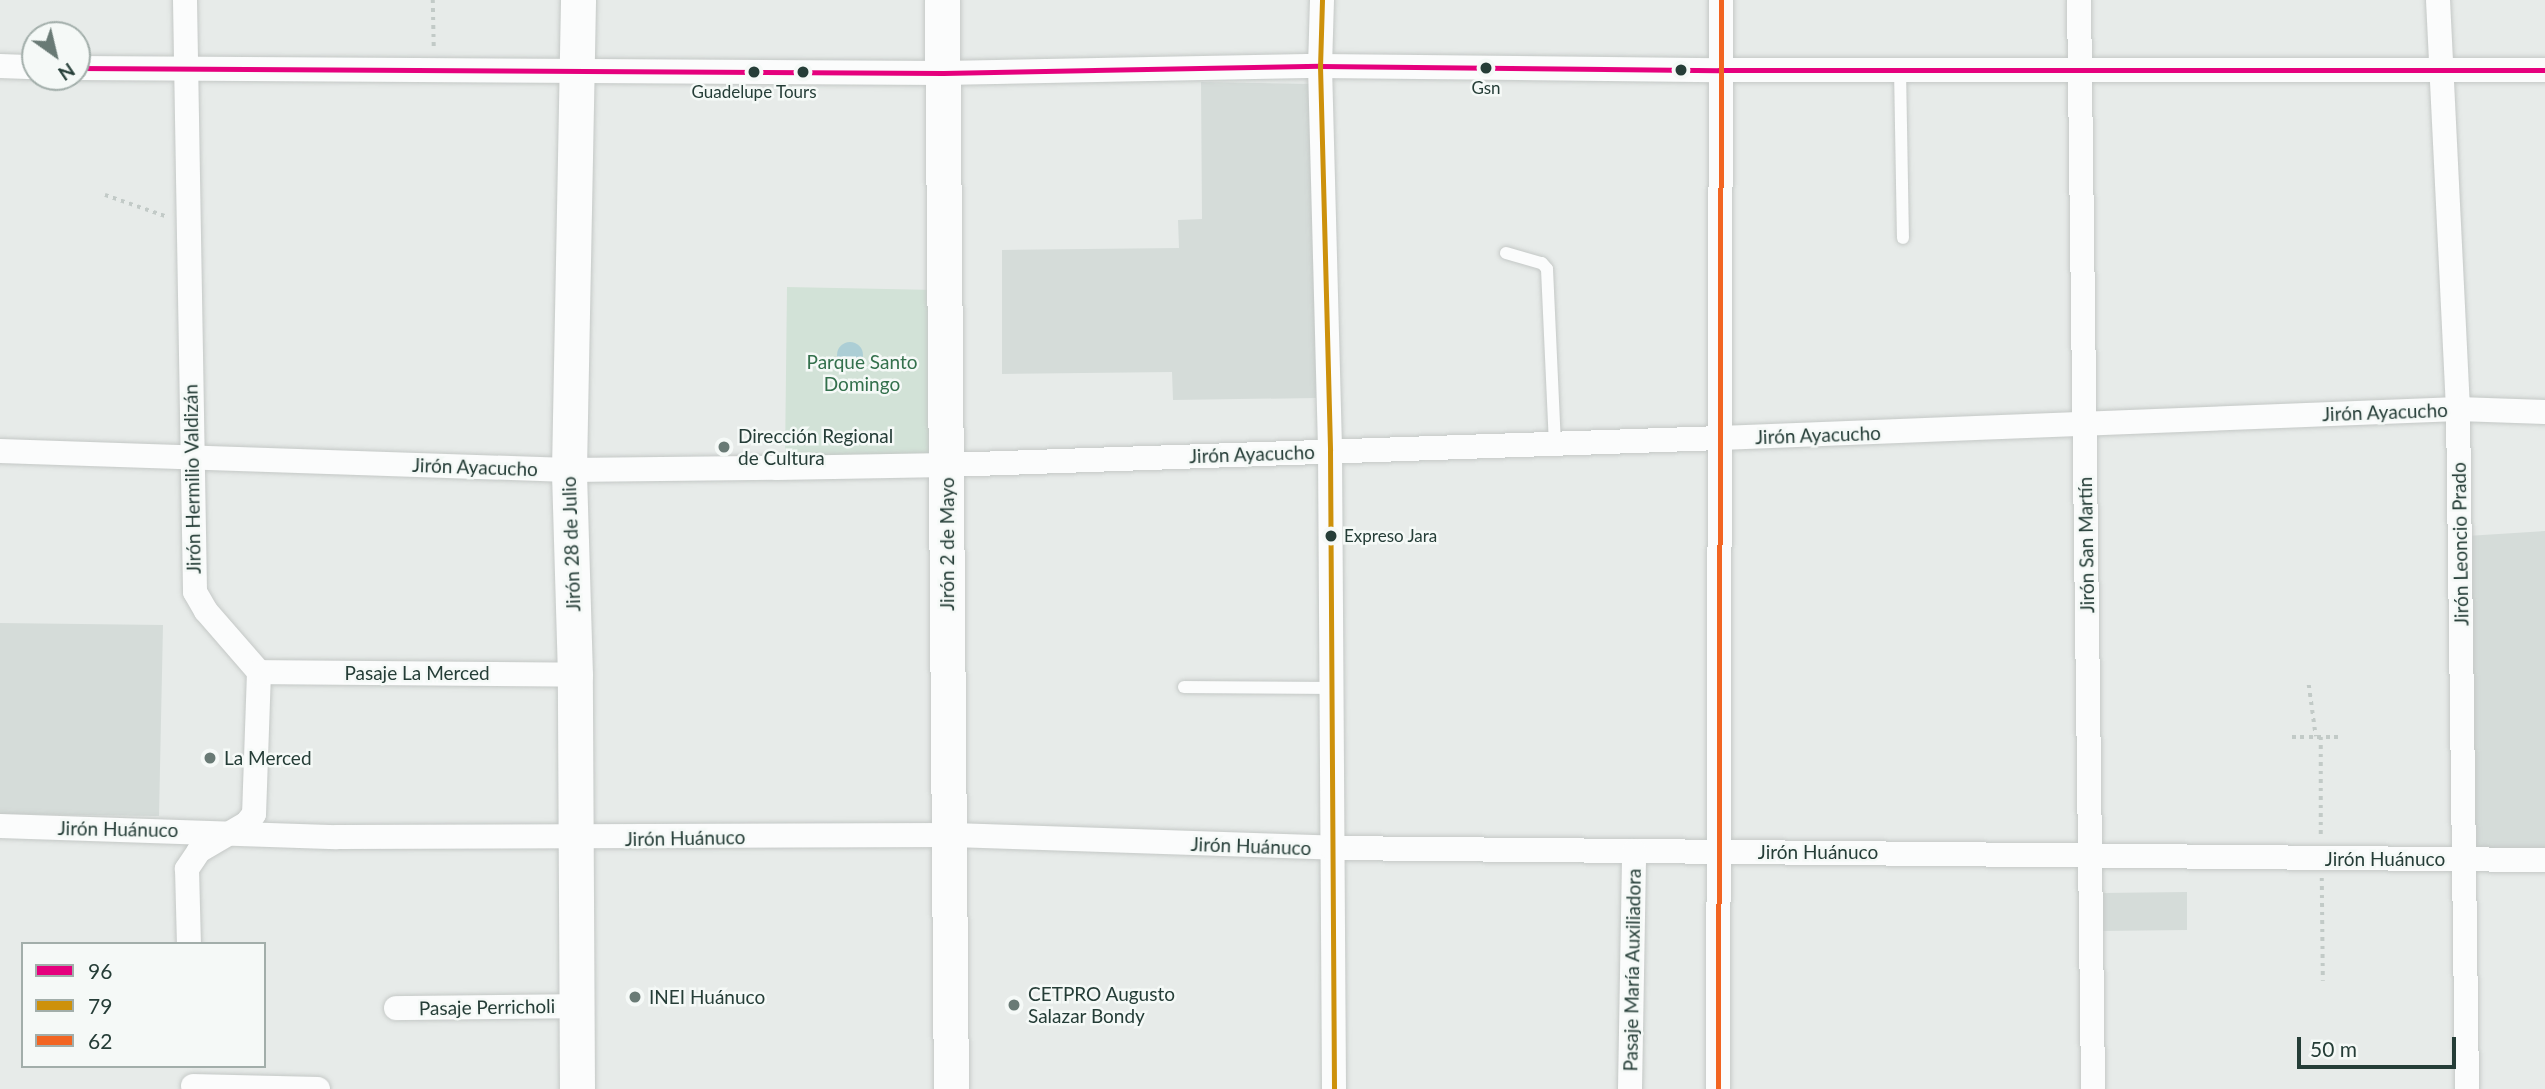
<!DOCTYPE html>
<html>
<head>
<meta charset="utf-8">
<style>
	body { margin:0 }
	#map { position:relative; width:2545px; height:1089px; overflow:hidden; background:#e7ebe9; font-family:Lato,sans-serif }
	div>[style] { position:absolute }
	.built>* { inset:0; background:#d5dcd9 }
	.green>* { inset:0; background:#d2e2d7 }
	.water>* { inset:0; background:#acced5 }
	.round { border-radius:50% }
	.path>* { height:3.5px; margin-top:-1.75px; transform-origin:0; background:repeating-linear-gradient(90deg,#c2cac7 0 3.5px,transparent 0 8.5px) }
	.roads { filter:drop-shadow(0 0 2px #c4c8c6) drop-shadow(0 0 2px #c4c8c6) }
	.lane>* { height:12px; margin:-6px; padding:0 6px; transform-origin:6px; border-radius:6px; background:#fbfcfc }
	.street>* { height:24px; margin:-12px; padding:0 12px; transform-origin:12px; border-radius:12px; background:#fbfcfc }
	.secondary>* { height:35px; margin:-17.5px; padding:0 17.5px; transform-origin:17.5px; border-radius:17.5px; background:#fbfcfc }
	.bus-1>* { height:5px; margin:-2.5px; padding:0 2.5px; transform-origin:2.5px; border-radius:2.5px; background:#e5007d }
	.bus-2>* { height:5px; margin:-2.5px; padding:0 2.5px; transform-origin:2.5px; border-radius:2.5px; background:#cd910b }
	.bus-3>* { height:5px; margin:-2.5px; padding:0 2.5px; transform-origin:2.5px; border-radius:2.5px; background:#f26522 }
	.dots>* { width:19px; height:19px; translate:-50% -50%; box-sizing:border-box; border:4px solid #f5f9f7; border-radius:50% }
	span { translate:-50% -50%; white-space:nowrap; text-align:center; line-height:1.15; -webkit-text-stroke:5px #f5f9f7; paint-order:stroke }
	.bus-label { font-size:17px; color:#253d37 }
	.left { translate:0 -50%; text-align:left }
	.park-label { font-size:19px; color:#33704c }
	.street-label { font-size:19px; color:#253d37 }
	.poi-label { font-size:19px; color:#253d37 }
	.legend { position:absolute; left:21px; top:942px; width:245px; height:126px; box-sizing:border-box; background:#f5f9f7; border:2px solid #a2aeaa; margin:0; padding:9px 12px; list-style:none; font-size:21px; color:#253d37 }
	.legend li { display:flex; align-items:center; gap:14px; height:35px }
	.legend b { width:35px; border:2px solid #a2aeaa }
	.north { position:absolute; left:21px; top:21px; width:70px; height:70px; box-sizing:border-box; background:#f5f9f7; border:2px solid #a2aeaa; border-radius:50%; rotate:146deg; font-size:19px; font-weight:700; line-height:28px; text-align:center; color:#253d37 }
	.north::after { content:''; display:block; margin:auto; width:24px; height:32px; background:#697a75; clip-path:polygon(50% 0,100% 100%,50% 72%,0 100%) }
	.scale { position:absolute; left:2297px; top:1037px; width:159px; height:32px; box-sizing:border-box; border:4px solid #253d37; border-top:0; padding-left:9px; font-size:21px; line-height:24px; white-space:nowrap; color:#253d37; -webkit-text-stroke:5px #f5f9f7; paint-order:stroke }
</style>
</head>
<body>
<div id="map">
	<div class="built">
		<div style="clip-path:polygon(1201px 82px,1312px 84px,1316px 398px,1173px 400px,1172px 372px,1002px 374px,1002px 250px,1179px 248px,1178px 220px,1202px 219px)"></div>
		<div style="clip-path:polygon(2545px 531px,2545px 853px,2473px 851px,2467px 536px)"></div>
		<div style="clip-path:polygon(0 623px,163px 625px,159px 816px,0 814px)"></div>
		<div style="clip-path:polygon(2187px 892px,2187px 930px,2101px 931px,2101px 893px)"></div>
	</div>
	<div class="green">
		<div style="clip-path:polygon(787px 287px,936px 290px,938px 456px,785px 459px)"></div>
	</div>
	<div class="water">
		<div class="round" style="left:837px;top:342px;width:26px;height:26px"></div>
	</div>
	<div class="path">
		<div style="left:433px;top:0;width:47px;rotate:88.8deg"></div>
		<div style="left:105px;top:195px;width:64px;rotate:19.3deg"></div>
		<div style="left:2309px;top:685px;width:52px;rotate:82.3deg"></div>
		<div style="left:2292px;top:737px;width:49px"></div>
		<div style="left:2321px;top:737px;width:98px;rotate:90deg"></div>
		<div style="left:2322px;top:878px;width:103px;rotate:89.4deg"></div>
	</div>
	<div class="roads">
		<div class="lane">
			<div style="left:1900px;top:69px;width:169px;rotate:89deg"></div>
			<div style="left:1506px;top:253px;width:37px;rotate:16deg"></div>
			<div style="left:1542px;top:263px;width:8px;rotate:50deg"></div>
			<div style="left:1547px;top:269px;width:173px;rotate:87.4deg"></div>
			<div style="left:1184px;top:687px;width:146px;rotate:0.4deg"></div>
		</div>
		<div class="street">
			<div style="left:185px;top:0;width:592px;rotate:89.03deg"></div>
			<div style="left:195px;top:592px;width:22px;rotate:60deg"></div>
			<div style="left:206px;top:611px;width:81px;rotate:49deg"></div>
			<div style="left:259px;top:672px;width:142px;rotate:92deg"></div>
			<div style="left:254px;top:814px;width:11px;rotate:128deg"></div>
			<div style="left:247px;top:823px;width:56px;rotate:149.7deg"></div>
			<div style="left:199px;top:851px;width:22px;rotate:124deg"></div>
			<div style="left:187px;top:869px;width:75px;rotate:88.5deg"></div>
			<div style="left:1322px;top:0;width:66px;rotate:91.7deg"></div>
			<div style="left:1320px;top:66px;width:385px;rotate:88.5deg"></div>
			<div style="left:1330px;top:451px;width:638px;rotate:89.64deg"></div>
			<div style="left:2079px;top:0;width:1089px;rotate:89.26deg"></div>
			<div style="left:2438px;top:0;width:409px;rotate:87.2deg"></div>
			<div style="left:2458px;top:409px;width:680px;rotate:89.24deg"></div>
			<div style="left:0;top:66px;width:35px;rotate:2deg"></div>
			<div style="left:77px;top:68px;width:866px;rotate:0.33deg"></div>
			<div style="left:943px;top:73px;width:377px;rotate:-1.1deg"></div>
			<div style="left:1320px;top:66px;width:399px;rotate:0.6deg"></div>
			<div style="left:1719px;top:70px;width:826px"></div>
			<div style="left:0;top:451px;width:569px;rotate:1.91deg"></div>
			<div style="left:569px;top:470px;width:208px;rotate:-0.6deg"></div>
			<div style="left:777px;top:468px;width:170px;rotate:-1deg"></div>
			<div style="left:947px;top:465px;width:773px;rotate:-2deg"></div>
			<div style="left:1720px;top:438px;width:739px;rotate:-2.25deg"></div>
			<div style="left:2458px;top:409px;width:87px;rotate:2deg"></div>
			<div style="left:259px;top:672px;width:316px;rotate:0.5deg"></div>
			<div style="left:0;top:826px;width:337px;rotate:1.9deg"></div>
			<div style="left:337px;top:837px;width:613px;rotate:-0.19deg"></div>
			<div style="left:950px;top:835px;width:382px;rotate:1.9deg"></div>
			<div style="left:1332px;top:848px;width:1213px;rotate:0.57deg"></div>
			<div style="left:396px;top:1008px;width:182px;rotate:-0.6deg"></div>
			<div style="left:193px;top:1086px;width:125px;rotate:1.4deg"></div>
			<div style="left:1630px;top:1089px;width:238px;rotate:-89deg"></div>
			<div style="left:1718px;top:1089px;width:1089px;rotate:-89.84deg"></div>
		</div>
		<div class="secondary">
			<div style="left:942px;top:0;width:1089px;rotate:89.53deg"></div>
			<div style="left:577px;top:1089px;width:414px;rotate:-90.3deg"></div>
			<div style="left:575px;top:675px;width:205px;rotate:-91.7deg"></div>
			<div style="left:569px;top:470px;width:470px;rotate:-88.9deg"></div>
		</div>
	</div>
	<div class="bus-1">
		<div style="left:77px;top:68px;width:866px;rotate:0.33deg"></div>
		<div style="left:943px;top:73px;width:377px;rotate:-1.1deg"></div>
		<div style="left:1320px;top:66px;width:399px;rotate:0.6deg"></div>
		<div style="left:1719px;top:70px;width:826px"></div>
	</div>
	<div class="bus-2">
		<div style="left:1322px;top:0;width:66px;rotate:91.7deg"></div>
		<div style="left:1320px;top:66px;width:385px;rotate:88.5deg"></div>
		<div style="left:1330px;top:451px;width:638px;rotate:89.64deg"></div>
	</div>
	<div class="bus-3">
		<div style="left:1718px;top:1089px;width:1089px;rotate:-89.84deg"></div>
	</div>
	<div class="dots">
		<div style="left:1486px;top:68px;background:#253d37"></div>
		<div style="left:1681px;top:70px;background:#253d37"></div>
		<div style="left:754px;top:72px;background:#253d37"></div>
		<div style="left:803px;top:72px;background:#253d37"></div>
		<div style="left:724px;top:447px;background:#697a75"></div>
		<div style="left:1331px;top:536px;background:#253d37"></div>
		<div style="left:210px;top:758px;background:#697a75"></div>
		<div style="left:635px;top:997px;background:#697a75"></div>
		<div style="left:1014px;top:1005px;background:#697a75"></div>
	</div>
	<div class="bus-label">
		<span style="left:1486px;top:88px">Gsn</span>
		<span style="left:754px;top:92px">Guadelupe Tours</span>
		<span class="left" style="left:1344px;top:536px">Expreso Jara</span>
	</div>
	<div class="park-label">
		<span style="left:862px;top:373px">Parque Santo<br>Domingo</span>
	</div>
	<div class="street-label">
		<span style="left:2385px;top:412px;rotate:-2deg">Jirón Ayacucho</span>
		<span style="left:1818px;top:435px;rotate:-2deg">Jirón Ayacucho</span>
		<span style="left:1252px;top:454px;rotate:-2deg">Jirón Ayacucho</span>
		<span style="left:475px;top:467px;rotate:2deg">Jirón Ayacucho</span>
		<span style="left:192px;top:479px;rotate:-91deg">Jirón Hermilio Valdizán</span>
		<span style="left:571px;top:544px;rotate:-92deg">Jirón 28 de Julio</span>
		<span style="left:947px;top:544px;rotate:-90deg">Jirón 2 de Mayo</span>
		<span style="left:2460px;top:544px;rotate:-91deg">Jirón Leoncio Prado</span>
		<span style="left:2086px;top:545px;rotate:-91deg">Jirón San Martín</span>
		<span style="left:417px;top:673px">Pasaje La Merced</span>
		<span style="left:118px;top:829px;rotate:1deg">Jirón Huánuco</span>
		<span style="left:685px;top:838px;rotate:-1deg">Jirón Huánuco</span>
		<span style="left:1251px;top:846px;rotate:2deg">Jirón Huánuco</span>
		<span style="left:1818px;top:852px">Jirón Huánuco</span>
		<span style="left:2385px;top:859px">Jirón Huánuco</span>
		<span style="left:1632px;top:970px;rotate:-89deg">Pasaje María Auxiliadora</span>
		<span style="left:487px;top:1007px;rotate:-1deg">Pasaje Perricholi</span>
	</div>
	<div class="poi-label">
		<span class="left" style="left:738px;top:447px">Dirección Regional<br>de Cultura</span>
		<span class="left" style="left:224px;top:758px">La Merced</span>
		<span class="left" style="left:1028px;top:1005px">CETPRO Augusto<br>Salazar Bondy</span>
		<span class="left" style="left:649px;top:997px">INEI Huánuco</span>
	</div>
	<ul class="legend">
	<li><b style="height:9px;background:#e5007d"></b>96</li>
	<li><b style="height:9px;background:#cd910b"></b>79</li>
	<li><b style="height:9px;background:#f26522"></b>62</li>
	</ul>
	<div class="north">N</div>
	<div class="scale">50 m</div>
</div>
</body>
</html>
